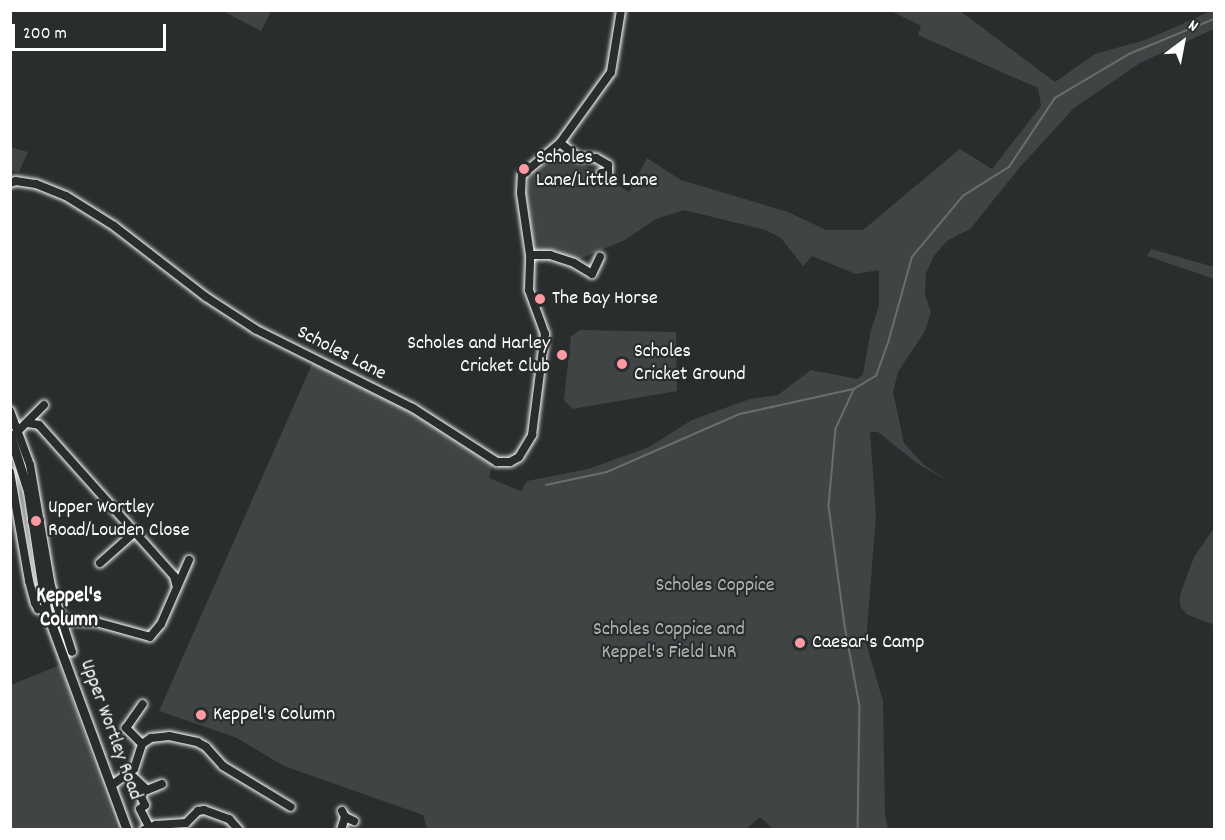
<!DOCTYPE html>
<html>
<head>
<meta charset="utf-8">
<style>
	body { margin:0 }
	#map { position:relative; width:1225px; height:840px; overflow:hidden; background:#2a2d2e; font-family:Dekko,sans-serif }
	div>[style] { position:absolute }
	.green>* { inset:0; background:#414445 }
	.stream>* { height:1.5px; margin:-0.75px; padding:0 0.75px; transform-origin:0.75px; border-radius:0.75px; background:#6a6c6d }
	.roads { filter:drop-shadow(0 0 2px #fff) drop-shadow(0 0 2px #fff) }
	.minor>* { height:8px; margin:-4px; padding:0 4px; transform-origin:4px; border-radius:4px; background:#2a2d2e }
	.major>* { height:9px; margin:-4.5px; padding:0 4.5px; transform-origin:4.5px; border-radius:4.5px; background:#2a2d2e }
	.dots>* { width:16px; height:16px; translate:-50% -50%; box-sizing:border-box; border:3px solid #2a2d2e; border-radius:50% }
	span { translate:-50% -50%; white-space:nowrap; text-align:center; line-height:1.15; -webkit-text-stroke:4.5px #2a2d2e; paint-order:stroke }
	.poi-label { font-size:20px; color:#fff }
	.left { translate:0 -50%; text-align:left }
	.right { translate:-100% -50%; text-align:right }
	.street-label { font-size:20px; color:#fff }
	.park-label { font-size:20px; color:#b3b4b5 }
	.neighbourhood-label { font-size:21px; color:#fff; font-weight:700 }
	.frame { position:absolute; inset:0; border:12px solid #fff; pointer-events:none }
	.north { position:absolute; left:1153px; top:12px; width:60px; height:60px; -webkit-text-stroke:4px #2a2d2e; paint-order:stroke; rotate:32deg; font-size:16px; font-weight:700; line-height:24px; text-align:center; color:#fff }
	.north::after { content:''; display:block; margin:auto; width:21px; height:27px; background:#fff; clip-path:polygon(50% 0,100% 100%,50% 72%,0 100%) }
	.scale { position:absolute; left:12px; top:24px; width:154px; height:27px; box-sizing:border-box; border:3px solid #fff; border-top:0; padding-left:8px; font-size:18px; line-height:21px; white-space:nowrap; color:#fff; -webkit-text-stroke:4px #2a2d2e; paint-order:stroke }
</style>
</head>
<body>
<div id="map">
	<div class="green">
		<div style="clip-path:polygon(223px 11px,271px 11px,261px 31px)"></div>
		<div style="clip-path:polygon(891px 11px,960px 11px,1055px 82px,1095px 54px,1148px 39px,1211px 11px,1214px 11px,1214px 29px,1140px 63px,1074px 108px,1021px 166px,970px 229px,947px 241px,934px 256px,926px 273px,925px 295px,931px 312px,925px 331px,898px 372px,893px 392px,904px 443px,924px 465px,949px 481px,918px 464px,878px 432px,870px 432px,876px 515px,866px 643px,883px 701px,885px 814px,888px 829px,773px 829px,760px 817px,745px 830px,427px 829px,423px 815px,284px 766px,235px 737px,159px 711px,313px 362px,401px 406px,492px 465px,489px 478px,521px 491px,527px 481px,588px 469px,649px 447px,692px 420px,750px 399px,778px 395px,811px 370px,857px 379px,863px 374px,871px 330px,879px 306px,879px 270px,856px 274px,812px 256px,803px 266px,781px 238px,766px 230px,684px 210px,656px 219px,625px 240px,577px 260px,534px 253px,526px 195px,529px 178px,561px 151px,629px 192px,647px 158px,681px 180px,788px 212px,826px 230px,863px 230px,960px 149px,992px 169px,1041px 106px,1038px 88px,918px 35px,921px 26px)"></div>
		<div style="clip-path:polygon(10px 147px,28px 152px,19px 172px,11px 171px)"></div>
		<div style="clip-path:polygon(1151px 249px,1214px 267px,1214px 279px,1147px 256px)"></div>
		<div style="clip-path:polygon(580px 330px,676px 332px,677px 391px,572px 409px,564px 400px,571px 336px)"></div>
		<div style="clip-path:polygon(10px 442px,28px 509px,38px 598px,11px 462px)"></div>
		<div style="clip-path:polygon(1214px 528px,1214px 625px,1186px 614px,1180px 606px,1180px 595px,1194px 557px)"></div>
		<div style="clip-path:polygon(60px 665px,117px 829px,11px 829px,11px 685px)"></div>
	</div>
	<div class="stream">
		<div style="left:854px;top:390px;width:43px;rotate:114.8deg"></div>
		<div style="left:836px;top:429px;width:77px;rotate:95.2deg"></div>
		<div style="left:829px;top:506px;width:121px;rotate:82.4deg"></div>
		<div style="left:845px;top:626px;width:81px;rotate:79.4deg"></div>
		<div style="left:860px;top:706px;width:124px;rotate:90.9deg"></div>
		<div style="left:546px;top:485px;width:62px;rotate:-12deg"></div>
		<div style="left:607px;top:472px;width:145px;rotate:-23.6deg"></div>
		<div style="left:740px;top:414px;width:117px;rotate:-12.4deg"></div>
		<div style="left:854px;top:389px;width:26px;rotate:-31deg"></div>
		<div style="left:876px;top:376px;width:35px;rotate:-70deg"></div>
		<div style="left:888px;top:343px;width:89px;rotate:-74.4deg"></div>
		<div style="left:912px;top:257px;width:80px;rotate:-50.1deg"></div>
		<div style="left:963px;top:196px;width:54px;rotate:-32.2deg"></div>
		<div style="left:1009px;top:167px;width:83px;rotate:-56.3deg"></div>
		<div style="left:1055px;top:98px;width:86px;rotate:-30.7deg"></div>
		<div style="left:1129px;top:54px;width:92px;rotate:-22.4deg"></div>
	</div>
	<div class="roads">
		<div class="minor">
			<div style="left:560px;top:143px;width:23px;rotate:38deg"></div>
			<div style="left:578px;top:157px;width:18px;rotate:3deg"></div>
			<div style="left:596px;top:158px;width:14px;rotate:30deg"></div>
			<div style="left:608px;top:165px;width:7px;rotate:90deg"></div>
			<div style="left:608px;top:172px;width:7px;rotate:172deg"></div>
			<div style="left:10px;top:183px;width:6px;rotate:-18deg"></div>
			<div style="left:16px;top:181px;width:20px;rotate:9deg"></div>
			<div style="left:36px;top:184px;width:32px;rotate:22deg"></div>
			<div style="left:66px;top:196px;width:57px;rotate:32deg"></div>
			<div style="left:114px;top:226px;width:116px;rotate:37.7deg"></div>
			<div style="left:206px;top:297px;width:59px;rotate:33.1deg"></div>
			<div style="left:255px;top:329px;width:177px;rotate:26.6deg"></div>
			<div style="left:413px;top:408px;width:100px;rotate:32.7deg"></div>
			<div style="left:497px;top:462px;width:13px"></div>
			<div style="left:510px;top:462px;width:10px;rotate:-29deg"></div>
			<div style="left:519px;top:457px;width:26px;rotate:-59deg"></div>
			<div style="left:532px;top:435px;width:102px;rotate:-82.7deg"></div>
			<div style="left:545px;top:334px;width:47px;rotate:-110deg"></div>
			<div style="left:529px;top:290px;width:35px;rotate:-88deg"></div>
			<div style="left:530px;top:255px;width:63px;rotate:-98.3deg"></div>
			<div style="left:521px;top:193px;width:18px;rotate:-87deg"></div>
			<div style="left:522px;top:175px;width:50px;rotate:-40.1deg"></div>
			<div style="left:560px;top:143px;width:87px;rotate:-54.3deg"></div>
			<div style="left:611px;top:72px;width:63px;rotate:-80.8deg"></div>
			<div style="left:530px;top:255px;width:20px"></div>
			<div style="left:550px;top:255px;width:25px;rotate:18deg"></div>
			<div style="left:574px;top:263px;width:21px;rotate:31deg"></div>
			<div style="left:592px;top:274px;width:19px;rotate:-65deg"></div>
			<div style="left:10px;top:411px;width:58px;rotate:69.7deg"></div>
			<div style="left:30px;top:465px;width:123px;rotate:80.2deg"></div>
			<div style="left:51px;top:586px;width:69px;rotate:72.3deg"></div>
			<div style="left:28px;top:423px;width:11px;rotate:10deg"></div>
			<div style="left:39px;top:425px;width:203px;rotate:48.2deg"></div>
			<div style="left:174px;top:576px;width:11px;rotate:75deg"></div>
			<div style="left:15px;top:434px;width:41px;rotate:-45deg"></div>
			<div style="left:10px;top:472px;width:111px;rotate:80.1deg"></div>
			<div style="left:29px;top:581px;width:23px;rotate:75deg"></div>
			<div style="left:35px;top:603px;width:7px;rotate:63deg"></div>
			<div style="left:38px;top:609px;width:8px;rotate:7deg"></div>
			<div style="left:100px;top:563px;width:47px;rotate:-41.5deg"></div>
			<div style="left:56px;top:620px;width:40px;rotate:2.9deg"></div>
			<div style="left:96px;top:622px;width:56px;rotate:15.5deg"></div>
			<div style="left:150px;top:637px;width:17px;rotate:-50deg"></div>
			<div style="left:161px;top:624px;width:70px;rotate:-66.4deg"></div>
			<div style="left:142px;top:744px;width:23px;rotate:-135deg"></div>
			<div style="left:126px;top:728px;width:29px;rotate:-55deg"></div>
			<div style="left:130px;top:774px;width:23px;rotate:43deg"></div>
			<div style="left:147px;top:790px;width:16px;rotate:-22deg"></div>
			<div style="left:112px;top:785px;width:27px;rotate:-36deg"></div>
			<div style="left:134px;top:769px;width:26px;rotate:-72deg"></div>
			<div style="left:142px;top:744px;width:11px;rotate:-34deg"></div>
			<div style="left:151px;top:738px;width:18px;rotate:-6deg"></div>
			<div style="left:169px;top:736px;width:29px;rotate:12deg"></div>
			<div style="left:197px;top:742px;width:10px;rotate:29deg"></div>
			<div style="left:206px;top:747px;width:25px;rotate:48deg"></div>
			<div style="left:223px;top:766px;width:79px;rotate:31.1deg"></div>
			<div style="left:137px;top:788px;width:19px;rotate:65deg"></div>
			<div style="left:145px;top:805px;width:6px;rotate:141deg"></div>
			<div style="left:140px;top:809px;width:20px;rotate:63deg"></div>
			<div style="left:342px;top:811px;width:7px;rotate:63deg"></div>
			<div style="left:345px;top:817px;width:10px;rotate:24deg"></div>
			<div style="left:144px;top:830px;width:13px;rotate:-23deg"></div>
			<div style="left:156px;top:825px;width:30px;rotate:-4deg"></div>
			<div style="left:186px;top:823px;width:17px;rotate:-45deg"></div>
			<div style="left:198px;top:811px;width:6px;rotate:-9deg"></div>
			<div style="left:204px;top:810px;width:27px;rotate:20deg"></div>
			<div style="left:229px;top:819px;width:15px;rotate:48deg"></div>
			<div style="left:341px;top:830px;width:14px;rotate:-73deg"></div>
		</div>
		<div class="major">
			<div style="left:10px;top:435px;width:59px;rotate:72.2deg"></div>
			<div style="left:28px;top:491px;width:120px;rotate:81.4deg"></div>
			<div style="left:46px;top:610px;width:234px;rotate:69.8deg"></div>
		</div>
	</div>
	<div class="dots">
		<div style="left:524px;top:169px;background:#ff9aa2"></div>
		<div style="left:540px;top:299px;background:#ff9aa2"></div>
		<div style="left:562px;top:355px;background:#ff9aa2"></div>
		<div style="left:622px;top:364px;background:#ff9aa2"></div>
		<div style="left:36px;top:521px;background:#ff9aa2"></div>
		<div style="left:800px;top:643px;background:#ff9aa2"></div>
		<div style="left:201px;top:715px;background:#ff9aa2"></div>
	</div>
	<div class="poi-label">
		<span class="left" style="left:536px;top:170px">Scholes<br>Lane/Little Lane</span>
		<span class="left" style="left:552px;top:299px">The Bay Horse</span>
		<span class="right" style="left:550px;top:356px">Scholes and Harley<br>Cricket Club</span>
		<span class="left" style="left:634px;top:364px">Scholes<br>Cricket Ground</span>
		<span class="left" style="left:48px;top:520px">Upper Wortley<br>Road/Louden Close</span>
		<span class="left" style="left:812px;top:643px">Caesar's Camp</span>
		<span class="left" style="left:213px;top:715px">Keppel's Column</span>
	</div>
	<div class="street-label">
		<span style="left:341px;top:354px;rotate:27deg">Scholes Lane</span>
		<span style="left:110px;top:730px;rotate:70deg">Upper Wortley Road</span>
	</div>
	<div class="park-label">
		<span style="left:715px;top:586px">Scholes Coppice</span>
		<span style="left:669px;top:642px">Scholes Coppice and<br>Keppel's Field LNR</span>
	</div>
	<div class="neighbourhood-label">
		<span style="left:69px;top:609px">Keppel's<br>Column</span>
	</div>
	<div class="frame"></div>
	<div class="north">N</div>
	<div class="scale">200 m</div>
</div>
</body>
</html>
